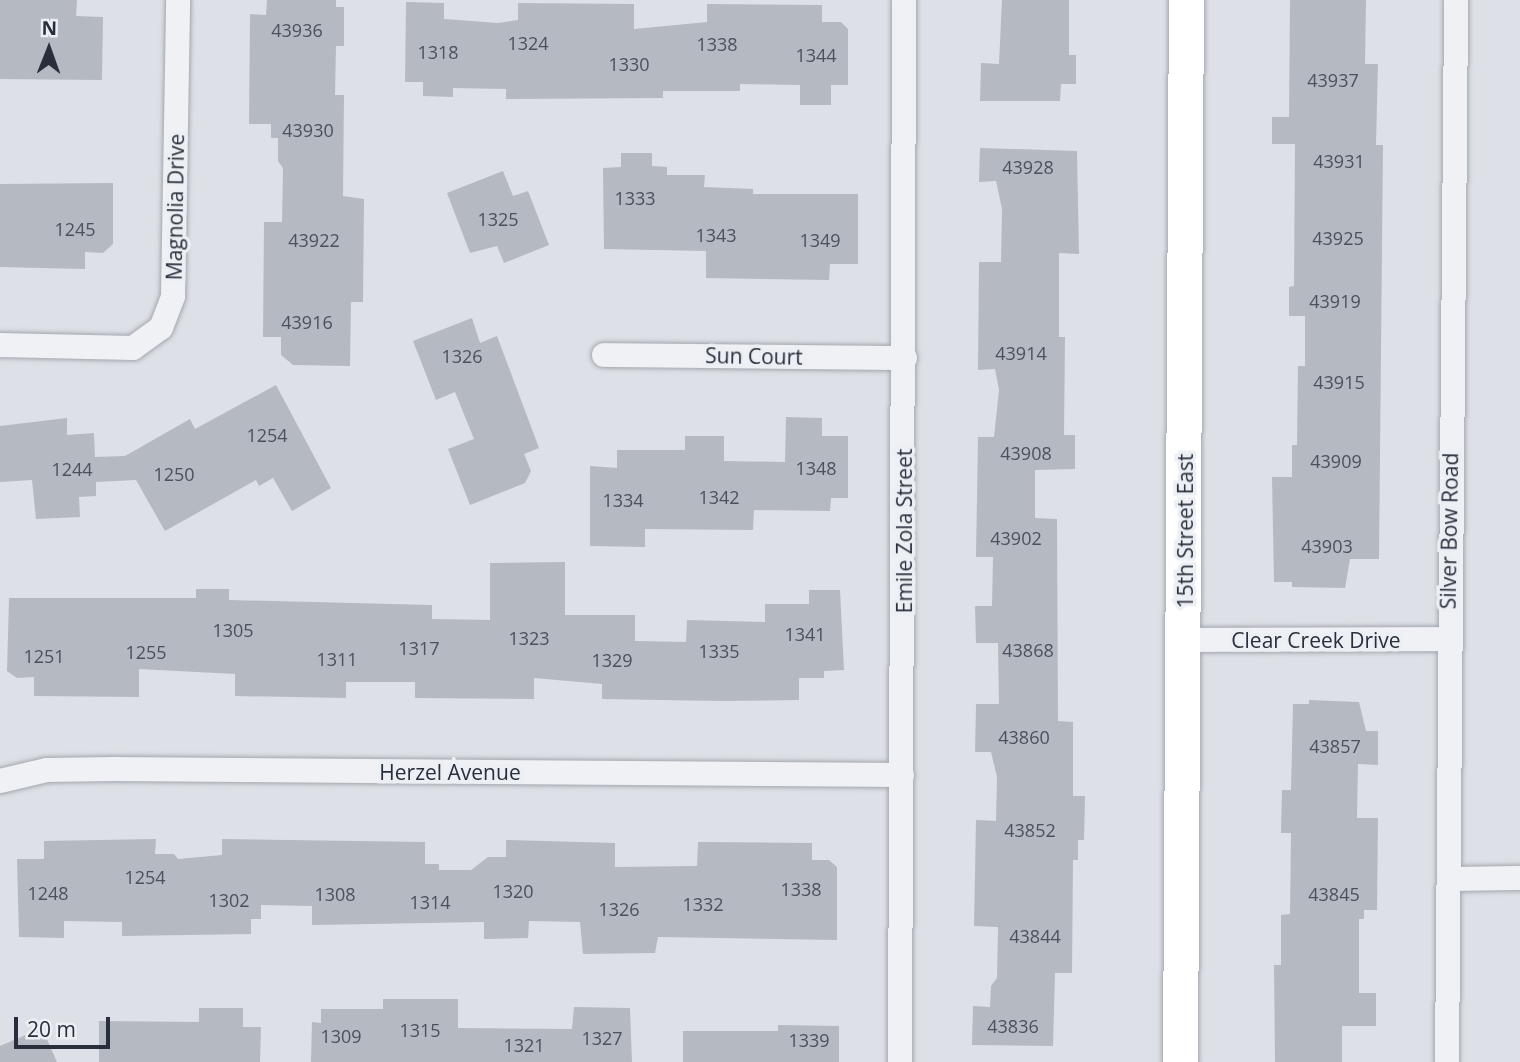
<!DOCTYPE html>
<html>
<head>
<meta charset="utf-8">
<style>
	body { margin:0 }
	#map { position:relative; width:1520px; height:1062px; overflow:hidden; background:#dde0e6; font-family:"Open Sans",sans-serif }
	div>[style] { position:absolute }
	.building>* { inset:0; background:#b5b9c2 }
	.roads { filter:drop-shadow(0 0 2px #a3a7af) drop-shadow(0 0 2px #a3a7af) }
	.street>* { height:24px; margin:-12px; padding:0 12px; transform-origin:12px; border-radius:12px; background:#eff1f4 }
	.secondary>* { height:35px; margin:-17.5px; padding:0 17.5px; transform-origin:17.5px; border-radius:17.5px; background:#fff }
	span { translate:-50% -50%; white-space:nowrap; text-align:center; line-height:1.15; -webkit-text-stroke:7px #eceff3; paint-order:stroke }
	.number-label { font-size:18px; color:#4b515d }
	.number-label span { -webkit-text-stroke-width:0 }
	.street-label { font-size:21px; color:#282e3b }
	.north { position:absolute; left:14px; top:14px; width:70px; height:70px; -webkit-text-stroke:5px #eceff3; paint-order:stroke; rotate:1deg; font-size:19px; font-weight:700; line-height:28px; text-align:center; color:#282e3b }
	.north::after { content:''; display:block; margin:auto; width:24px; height:32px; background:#282e3b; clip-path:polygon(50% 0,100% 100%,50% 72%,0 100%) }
	.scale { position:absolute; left:14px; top:1017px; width:96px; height:32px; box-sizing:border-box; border:4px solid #282e3b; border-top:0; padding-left:9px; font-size:21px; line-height:24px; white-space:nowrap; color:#282e3b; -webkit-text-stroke:5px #eceff3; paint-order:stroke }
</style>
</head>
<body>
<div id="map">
	<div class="building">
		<div style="clip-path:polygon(0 0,77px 0,76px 16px,103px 17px,102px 80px,0 79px)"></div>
		<div style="clip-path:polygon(267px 0,336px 0,336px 7px,344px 7px,344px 46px,336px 46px,335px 95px,344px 95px,343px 196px,364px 199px,363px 302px,351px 302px,350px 366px,293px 365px,281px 355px,281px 337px,263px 337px,264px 222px,282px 222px,283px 168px,278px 161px,278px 138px,271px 138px,271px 124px,249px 124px,250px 14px,266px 15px)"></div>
		<div style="clip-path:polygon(1002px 0,1069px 0,1069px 55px,1076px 55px,1076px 84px,1061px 84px,1060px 101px,980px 101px,981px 63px,999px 64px)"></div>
		<div style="clip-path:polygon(1290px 0,1366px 0,1365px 64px,1378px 64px,1376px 145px,1383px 145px,1379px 559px,1350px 559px,1345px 588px,1292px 587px,1292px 582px,1274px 582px,1272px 477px,1292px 477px,1292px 445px,1297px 445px,1298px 366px,1305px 366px,1305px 316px,1289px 316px,1289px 287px,1294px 286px,1295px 144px,1272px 144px,1272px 117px,1289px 117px)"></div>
		<div style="clip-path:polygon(406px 2px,444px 3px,444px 19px,498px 23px,518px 20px,518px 3px,634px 4px,634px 29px,707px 22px,707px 4px,822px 5px,822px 22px,841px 22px,848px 29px,848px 85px,831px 85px,831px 105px,800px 105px,800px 85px,740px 84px,740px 91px,663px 91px,663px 98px,506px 99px,506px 89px,453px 88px,453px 97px,423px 96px,423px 82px,405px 82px)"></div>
		<div style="clip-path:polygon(980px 148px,1077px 151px,1079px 254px,1059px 253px,1059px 337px,1065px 337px,1064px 435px,1075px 435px,1075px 469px,1035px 470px,1035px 518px,1057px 519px,1058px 721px,1073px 722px,1073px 796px,1085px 796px,1084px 840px,1078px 840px,1078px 860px,1073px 860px,1072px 973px,1055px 973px,1053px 1046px,972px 1045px,973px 1006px,990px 1007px,991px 986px,997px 978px,998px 927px,974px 926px,976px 820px,996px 821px,997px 777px,991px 752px,975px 752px,976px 704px,999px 704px,998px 643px,976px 643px,975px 606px,992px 606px,993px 557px,976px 557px,978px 437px,994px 437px,999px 390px,995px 369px,978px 370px,979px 262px,1001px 262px,1002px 209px,996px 181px,979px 182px)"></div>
		<div style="clip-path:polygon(621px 153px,652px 153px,652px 166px,667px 167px,667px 175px,705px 175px,704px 187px,753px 189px,753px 194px,858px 194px,858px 264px,830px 264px,829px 280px,706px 278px,706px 251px,604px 249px,603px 168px,621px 167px)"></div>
		<div style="clip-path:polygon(503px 171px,513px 196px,528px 191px,549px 245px,504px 263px,497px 246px,470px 253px,447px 193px)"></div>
		<div style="clip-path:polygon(113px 183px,113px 244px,103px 253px,85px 252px,85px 269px,0 267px,0 184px)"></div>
		<div style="clip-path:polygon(472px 318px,480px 343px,497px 336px,539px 448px,524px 454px,531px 471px,525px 483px,470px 505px,448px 449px,474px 439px,455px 392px,436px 400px,413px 341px)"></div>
		<div style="clip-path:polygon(276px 385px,331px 488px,292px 511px,273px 478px,259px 486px,256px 480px,165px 531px,136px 480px,96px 482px,96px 496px,79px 497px,80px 517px,36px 519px,32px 480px,0 482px,0 426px,67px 418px,67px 435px,94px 433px,95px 457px,125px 456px,190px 419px,195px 429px)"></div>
		<div style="clip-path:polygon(786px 417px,822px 418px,822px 436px,848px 436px,848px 498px,831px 498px,830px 511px,754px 510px,753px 530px,645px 529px,645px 547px,590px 546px,590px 466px,617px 468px,617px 450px,685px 450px,685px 436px,724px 436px,724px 461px,785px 462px)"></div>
		<div style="clip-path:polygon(565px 562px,565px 615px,635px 615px,635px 641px,686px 642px,687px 620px,765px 622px,765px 604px,809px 604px,809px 590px,840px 590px,844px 670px,824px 671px,824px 678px,799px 678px,799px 700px,724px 701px,602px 699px,602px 684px,534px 678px,534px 699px,415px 698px,415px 682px,346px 682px,346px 698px,235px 696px,235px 674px,139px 669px,139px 697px,34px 696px,34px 677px,17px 678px,7px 671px,9px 598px,196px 598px,196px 589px,229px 589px,229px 600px,432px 605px,432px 619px,490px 620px,490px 563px)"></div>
		<div style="clip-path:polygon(1309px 700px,1359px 702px,1366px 731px,1378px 731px,1378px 765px,1358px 764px,1357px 818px,1378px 818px,1377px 910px,1364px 910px,1364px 919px,1359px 919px,1359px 993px,1376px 993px,1376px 1026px,1342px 1026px,1342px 1062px,1275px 1062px,1274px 965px,1281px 965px,1281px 915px,1290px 914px,1291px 833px,1281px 833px,1282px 790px,1291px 790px,1293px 704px,1309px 704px)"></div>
		<div style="clip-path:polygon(156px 839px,155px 854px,174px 854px,178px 859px,222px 855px,222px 839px,425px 842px,425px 864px,439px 864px,439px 870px,471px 870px,488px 857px,506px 857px,506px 840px,615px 843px,615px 867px,697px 866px,698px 842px,812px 843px,812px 860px,829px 860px,837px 867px,837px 940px,658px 937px,655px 953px,583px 954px,580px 922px,529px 921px,528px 938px,484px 939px,484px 922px,312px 925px,312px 906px,261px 905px,261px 919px,251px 919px,251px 934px,122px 936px,122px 922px,64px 921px,64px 938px,19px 937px,17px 859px,44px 859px,44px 841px)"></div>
		<div style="clip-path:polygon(383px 999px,458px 999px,458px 1028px,572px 1029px,574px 1007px,630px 1008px,632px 1062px,311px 1062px,312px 1022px,321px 1023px,321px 1009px,383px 1009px)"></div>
		<div style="clip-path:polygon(199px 1008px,243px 1008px,243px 1027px,261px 1027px,260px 1062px,99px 1062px,99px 1021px,199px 1022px)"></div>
		<div style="clip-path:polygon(778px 1025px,839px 1026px,839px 1062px,683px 1062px,683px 1031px,778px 1031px)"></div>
		<div style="clip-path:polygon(42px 1028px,57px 1062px,0 1062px,0 1046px)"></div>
	</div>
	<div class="roads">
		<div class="street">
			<div style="left:0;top:345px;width:133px;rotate:1.3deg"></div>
			<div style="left:133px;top:348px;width:34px;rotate:-36deg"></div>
			<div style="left:161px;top:328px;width:34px;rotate:-69deg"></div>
			<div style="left:173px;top:296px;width:296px;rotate:-89deg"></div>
			<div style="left:604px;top:355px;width:301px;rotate:0.6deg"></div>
			<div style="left:1185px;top:640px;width:262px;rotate:-0.2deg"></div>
			<div style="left:0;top:781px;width:48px;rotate:-13.2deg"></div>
			<div style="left:47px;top:770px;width:66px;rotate:-0.9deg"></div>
			<div style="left:113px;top:769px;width:789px;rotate:0.44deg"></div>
			<div style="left:1449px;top:879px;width:71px;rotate:-0.8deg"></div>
			<div style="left:900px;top:1062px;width:1062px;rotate:-89.78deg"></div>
			<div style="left:1447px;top:1062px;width:1062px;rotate:-89.51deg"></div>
		</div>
		<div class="secondary">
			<div style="left:1180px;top:1062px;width:1062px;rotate:-89.68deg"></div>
		</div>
	</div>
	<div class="number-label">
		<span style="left:297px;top:30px">43936</span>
		<span style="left:528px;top:43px">1324</span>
		<span style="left:717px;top:44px">1338</span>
		<span style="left:438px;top:52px">1318</span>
		<span style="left:816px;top:55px">1344</span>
		<span style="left:629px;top:64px">1330</span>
		<span style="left:1333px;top:80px">43937</span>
		<span style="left:308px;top:130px">43930</span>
		<span style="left:1339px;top:161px">43931</span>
		<span style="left:1028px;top:167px">43928</span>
		<span style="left:635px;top:198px">1333</span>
		<span style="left:498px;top:219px">1325</span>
		<span style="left:75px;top:229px">1245</span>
		<span style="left:716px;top:235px">1343</span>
		<span style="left:1338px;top:238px">43925</span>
		<span style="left:314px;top:240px">43922</span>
		<span style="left:820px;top:240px">1349</span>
		<span style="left:1335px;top:301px">43919</span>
		<span style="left:307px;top:322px">43916</span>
		<span style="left:1021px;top:353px">43914</span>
		<span style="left:462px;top:356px">1326</span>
		<span style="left:1339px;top:382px">43915</span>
		<span style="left:267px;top:435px">1254</span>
		<span style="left:1026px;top:453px">43908</span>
		<span style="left:1336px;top:461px">43909</span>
		<span style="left:816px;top:468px">1348</span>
		<span style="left:72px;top:469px">1244</span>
		<span style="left:174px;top:474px">1250</span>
		<span style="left:719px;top:497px">1342</span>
		<span style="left:623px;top:500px">1334</span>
		<span style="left:1016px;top:538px">43902</span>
		<span style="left:1327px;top:546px">43903</span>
		<span style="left:233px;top:630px">1305</span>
		<span style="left:805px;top:634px">1341</span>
		<span style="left:529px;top:638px">1323</span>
		<span style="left:419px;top:648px">1317</span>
		<span style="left:1028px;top:650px">43868</span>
		<span style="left:719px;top:651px">1335</span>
		<span style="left:146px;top:652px">1255</span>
		<span style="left:44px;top:656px">1251</span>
		<span style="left:337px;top:659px">1311</span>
		<span style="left:612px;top:660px">1329</span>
		<span style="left:1024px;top:737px">43860</span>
		<span style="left:1335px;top:746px">43857</span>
		<span style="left:1030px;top:830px">43852</span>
		<span style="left:145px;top:877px">1254</span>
		<span style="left:801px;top:889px">1338</span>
		<span style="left:513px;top:891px">1320</span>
		<span style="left:48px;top:893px">1248</span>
		<span style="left:335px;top:894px">1308</span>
		<span style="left:1334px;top:894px">43845</span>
		<span style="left:229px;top:900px">1302</span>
		<span style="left:430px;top:902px">1314</span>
		<span style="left:703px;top:904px">1332</span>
		<span style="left:619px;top:909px">1326</span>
		<span style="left:1035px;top:936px">43844</span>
		<span style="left:1013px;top:1026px">43836</span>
		<span style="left:420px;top:1030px">1315</span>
		<span style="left:341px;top:1036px">1309</span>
		<span style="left:602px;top:1038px">1327</span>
		<span style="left:809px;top:1040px">1339</span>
		<span style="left:524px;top:1045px">1321</span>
	</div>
	<div class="street-label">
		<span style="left:175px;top:207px;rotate:-89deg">Magnolia Drive</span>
		<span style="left:754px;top:356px;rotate:1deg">Sun Court</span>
		<span style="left:904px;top:531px;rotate:-90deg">Emile Zola Street</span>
		<span style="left:1185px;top:531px;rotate:-90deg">15th Street East</span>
		<span style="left:1449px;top:531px;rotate:-89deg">Silver Bow Road</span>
		<span style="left:1316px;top:640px">Clear Creek Drive</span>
		<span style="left:450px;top:772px">Herzel Avenue</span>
	</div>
	<div class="north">N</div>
	<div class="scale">20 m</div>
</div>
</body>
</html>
